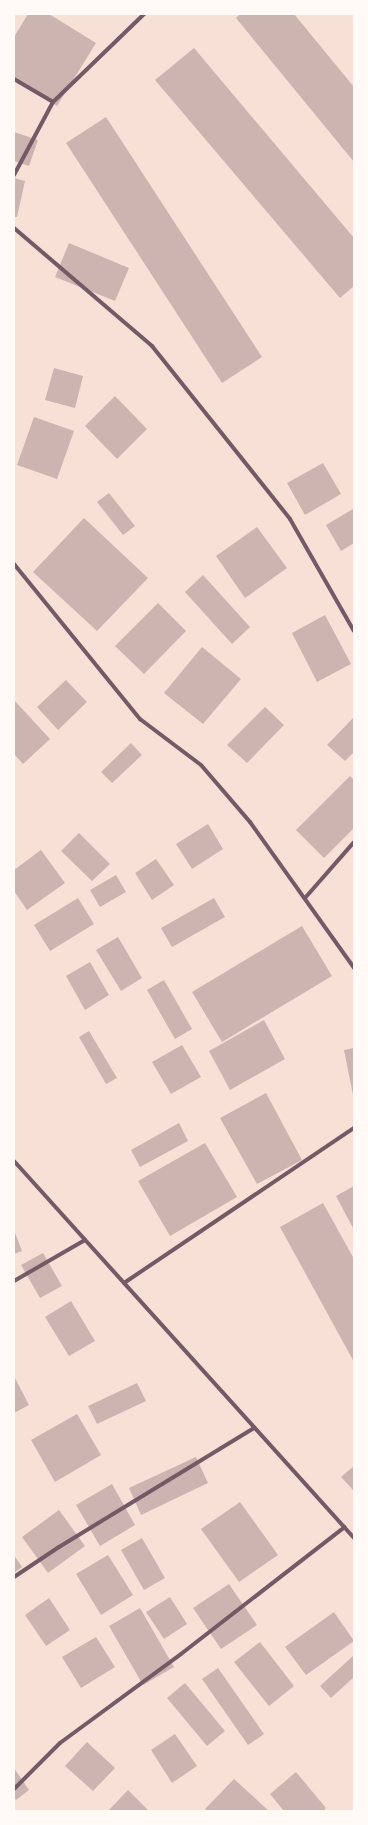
<!DOCTYPE html>
<html>
<head>
<meta charset="utf-8">
<style>
	body { margin:0 }
	#map { position:relative; width:368px; height:1825px; overflow:hidden; background:#f7e1d7; font-family:Ubuntu,sans-serif }
	div>[style] { position:absolute }
	.building>* { inset:0; background:#ccb4b1 }
	.minor>* { height:4px; margin:-2px; padding:0 2px; transform-origin:2px; border-radius:2px; background:#755966 }
	span { translate:-50% -50%; white-space:nowrap; text-align:center; line-height:1.15; -webkit-text-stroke:3.5px #fffaf5; paint-order:stroke }
	.frame { position:absolute; inset:0; border:15px solid #fffaf5; pointer-events:none }
</style>
</head>
<body>
<div id="map">
	<div class="building">
		<div style="clip-path:polygon(28px 14px,49px 14px,96px 43px,57px 106px,14px 79px,14px 37px)"></div>
		<div style="clip-path:polygon(240px 14px,294px 14px,354px 87px,354px 162px,236px 18px)"></div>
		<div style="clip-path:polygon(194px 48px,354px 238px,354px 286px,340px 298px,155px 80px)"></div>
		<div style="clip-path:polygon(106px 117px,262px 357px,222px 383px,66px 143px)"></div>
		<div style="clip-path:polygon(14px 132px,38px 140px,29px 166px,14px 161px)"></div>
		<div style="clip-path:polygon(14px 178px,25px 181px,17px 217px,14px 217px)"></div>
		<div style="clip-path:polygon(69px 243px,129px 268px,115px 301px,55px 277px)"></div>
		<div style="clip-path:polygon(54px 368px,83px 376px,75px 408px,45px 400px)"></div>
		<div style="clip-path:polygon(115px 396px,147px 429px,117px 459px,85px 426px)"></div>
		<div style="clip-path:polygon(34px 417px,74px 431px,57px 479px,17px 465px)"></div>
		<div style="clip-path:polygon(323px 463px,341px 494px,305px 515px,287px 483px)"></div>
		<div style="clip-path:polygon(109px 493px,135px 526px,123px 535px,97px 502px)"></div>
		<div style="clip-path:polygon(353px 509px,354px 543px,341px 551px,326px 525px)"></div>
		<div style="clip-path:polygon(84px 518px,148px 578px,97px 631px,33px 572px)"></div>
		<div style="clip-path:polygon(257px 527px,287px 568px,245px 598px,216px 556px)"></div>
		<div style="clip-path:polygon(203px 575px,250px 627px,232px 644px,185px 592px)"></div>
		<div style="clip-path:polygon(158px 603px,186px 631px,144px 674px,115px 646px)"></div>
		<div style="clip-path:polygon(325px 615px,351px 664px,317px 682px,292px 633px)"></div>
		<div style="clip-path:polygon(202px 647px,241px 679px,203px 724px,164px 693px)"></div>
		<div style="clip-path:polygon(66px 680px,87px 702px,58px 730px,37px 707px)"></div>
		<div style="clip-path:polygon(14px 700px,50px 739px,23px 764px,14px 754px)"></div>
		<div style="clip-path:polygon(265px 707px,284px 725px,247px 763px,227px 745px)"></div>
		<div style="clip-path:polygon(354px 717px,354px 752px,345px 761px,327px 745px)"></div>
		<div style="clip-path:polygon(131px 743px,142px 755px,112px 783px,101px 772px)"></div>
		<div style="clip-path:polygon(350px 776px,354px 780px,354px 828px,324px 858px,296px 830px)"></div>
		<div style="clip-path:polygon(208px 824px,223px 849px,192px 869px,176px 844px)"></div>
		<div style="clip-path:polygon(79px 833px,110px 864px,92px 881px,61px 851px)"></div>
		<div style="clip-path:polygon(41px 850px,65px 883px,27px 910px,14px 891px,14px 870px)"></div>
		<div style="clip-path:polygon(156px 859px,174px 885px,152px 900px,135px 873px)"></div>
		<div style="clip-path:polygon(116px 875px,126px 892px,100px 907px,90px 890px)"></div>
		<div style="clip-path:polygon(78px 898px,94px 924px,50px 951px,34px 925px)"></div>
		<div style="clip-path:polygon(214px 898px,225px 917px,172px 947px,161px 928px)"></div>
		<div style="clip-path:polygon(302px 926px,332px 976px,222px 1042px,192px 992px)"></div>
		<div style="clip-path:polygon(118px 937px,142px 978px,121px 991px,96px 950px)"></div>
		<div style="clip-path:polygon(90px 962px,109px 995px,85px 1010px,66px 976px)"></div>
		<div style="clip-path:polygon(164px 980px,192px 1029px,175px 1039px,147px 990px)"></div>
		<div style="clip-path:polygon(264px 1020px,285px 1059px,230px 1090px,209px 1051px)"></div>
		<div style="clip-path:polygon(89px 1031px,117px 1078px,106px 1084px,79px 1037px)"></div>
		<div style="clip-path:polygon(182px 1045px,201px 1077px,171px 1094px,152px 1062px)"></div>
		<div style="clip-path:polygon(354px 1048px,354px 1095px,353px 1095px,344px 1050px)"></div>
		<div style="clip-path:polygon(266px 1093px,302px 1160px,257px 1184px,220px 1118px)"></div>
		<div style="clip-path:polygon(179px 1123px,188px 1141px,140px 1167px,131px 1150px)"></div>
		<div style="clip-path:polygon(205px 1143px,237px 1197px,170px 1236px,138px 1181px)"></div>
		<div style="clip-path:polygon(354px 1186px,354px 1230px,336px 1196px)"></div>
		<div style="clip-path:polygon(323px 1203px,354px 1259px,354px 1362px,280px 1227px)"></div>
		<div style="clip-path:polygon(14px 1230px,22px 1251px,14px 1254px)"></div>
		<div style="clip-path:polygon(43px 1253px,62px 1286px,40px 1298px,21px 1265px)"></div>
		<div style="clip-path:polygon(71px 1301px,95px 1341px,69px 1356px,45px 1317px)"></div>
		<div style="clip-path:polygon(15px 1378px,29px 1405px,14px 1413px,14px 1379px)"></div>
		<div style="clip-path:polygon(137px 1383px,146px 1401px,97px 1424px,88px 1406px)"></div>
		<div style="clip-path:polygon(77px 1414px,101px 1455px,55px 1482px,31px 1440px)"></div>
		<div style="clip-path:polygon(196px 1457px,208px 1483px,141px 1515px,129px 1488px)"></div>
		<div style="clip-path:polygon(354px 1466px,354px 1491px,341px 1477px)"></div>
		<div style="clip-path:polygon(112px 1484px,135px 1525px,100px 1546px,76px 1505px)"></div>
		<div style="clip-path:polygon(240px 1502px,278px 1555px,239px 1582px,201px 1529px)"></div>
		<div style="clip-path:polygon(59px 1510px,85px 1546px,48px 1573px,22px 1537px)"></div>
		<div style="clip-path:polygon(142px 1538px,165px 1578px,144px 1590px,121px 1550px)"></div>
		<div style="clip-path:polygon(14px 1555px,22px 1567px,14px 1573px)"></div>
		<div style="clip-path:polygon(108px 1555px,133px 1595px,101px 1615px,76px 1574px)"></div>
		<div style="clip-path:polygon(229px 1584px,257px 1625px,221px 1649px,193px 1608px)"></div>
		<div style="clip-path:polygon(170px 1597px,187px 1624px,164px 1639px,146px 1612px)"></div>
		<div style="clip-path:polygon(49px 1598px,70px 1630px,46px 1646px,25px 1615px)"></div>
		<div style="clip-path:polygon(140px 1608px,174px 1667px,143px 1685px,109px 1626px)"></div>
		<div style="clip-path:polygon(334px 1612px,354px 1641px,306px 1675px,285px 1647px)"></div>
		<div style="clip-path:polygon(96px 1637px,115px 1667px,81px 1688px,62px 1657px)"></div>
		<div style="clip-path:polygon(260px 1642px,294px 1686px,269px 1706px,234px 1662px)"></div>
		<div style="clip-path:polygon(354px 1655px,354px 1677px,331px 1698px,320px 1686px)"></div>
		<div style="clip-path:polygon(218px 1668px,264px 1734px,248px 1745px,202px 1679px)"></div>
		<div style="clip-path:polygon(185px 1683px,225px 1731px,207px 1746px,167px 1698px)"></div>
		<div style="clip-path:polygon(175px 1734px,197px 1766px,172px 1783px,151px 1750px)"></div>
		<div style="clip-path:polygon(87px 1742px,115px 1768px,93px 1791px,65px 1766px)"></div>
		<div style="clip-path:polygon(14px 1768px,29px 1790px,16px 1800px,14px 1797px)"></div>
		<div style="clip-path:polygon(296px 1772px,326px 1808px,323px 1811px,284px 1811px,270px 1794px)"></div>
		<div style="clip-path:polygon(234px 1779px,269px 1811px,208px 1811px,205px 1809px)"></div>
		<div style="clip-path:polygon(128px 1790px,149px 1811px,108px 1811px)"></div>
	</div>
	<div class="minor">
		<div style="left:14px;top:79px;width:45px;rotate:30.5deg"></div>
		<div style="left:14px;top:175px;width:83px;rotate:-61.9deg"></div>
		<div style="left:53px;top:102px;width:127px;rotate:-44deg"></div>
		<div style="left:14px;top:228px;width:182px;rotate:40.5deg"></div>
		<div style="left:152px;top:346px;width:221px;rotate:51.4deg"></div>
		<div style="left:290px;top:519px;width:129px;rotate:60.3deg"></div>
		<div style="left:14px;top:564px;width:200px;rotate:50.9deg"></div>
		<div style="left:140px;top:719px;width:76px;rotate:37deg"></div>
		<div style="left:201px;top:765px;width:75px;rotate:49.3deg"></div>
		<div style="left:250px;top:822px;width:179px;rotate:54.5deg"></div>
		<div style="left:305px;top:898px;width:74px;rotate:-48.8deg"></div>
		<div style="left:14px;top:1161px;width:508px;rotate:47.95deg"></div>
		<div style="left:14px;top:1281px;width:82px;rotate:-30deg"></div>
		<div style="left:124px;top:1283px;width:277px;rotate:-34deg"></div>
		<div style="left:14px;top:1577px;width:54px;rotate:-33.7deg"></div>
		<div style="left:59px;top:1547px;width:228px;rotate:-31.4deg"></div>
		<div style="left:14px;top:1789px;width:65px;rotate:-45deg"></div>
		<div style="left:60px;top:1743px;width:150px;rotate:-36.3deg"></div>
		<div style="left:181px;top:1654px;width:207px;rotate:-37.8deg"></div>
	</div>
	<div class="frame"></div>
</div>
</body>
</html>
